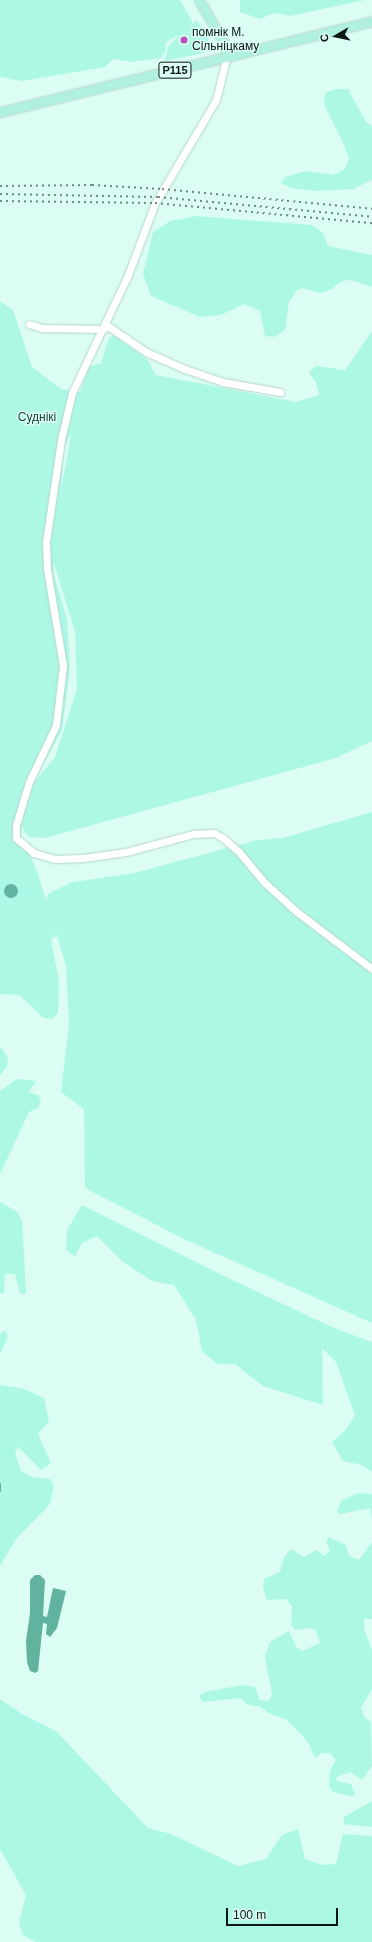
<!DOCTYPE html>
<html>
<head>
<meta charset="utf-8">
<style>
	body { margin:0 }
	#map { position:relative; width:372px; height:1942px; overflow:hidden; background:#dcfdf4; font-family:Helvetica,sans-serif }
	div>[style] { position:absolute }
	.green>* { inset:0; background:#adf8e5 }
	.water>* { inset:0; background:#61b29f }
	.round { border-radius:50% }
	.stream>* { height:2px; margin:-1px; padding:0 1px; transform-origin:1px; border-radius:1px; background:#61b29f }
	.roads { filter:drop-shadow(0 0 1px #b5d5cc) drop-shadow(0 0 1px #b5d5cc) }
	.minor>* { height:7px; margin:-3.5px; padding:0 3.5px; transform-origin:3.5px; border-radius:3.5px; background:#fff }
	.major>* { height:9px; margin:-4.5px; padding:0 4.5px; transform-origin:4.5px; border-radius:4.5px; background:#aff0e1 }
	.rail>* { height:2px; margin-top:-1px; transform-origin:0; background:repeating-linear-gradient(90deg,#728983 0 2px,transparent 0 6px) }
	.dots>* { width:11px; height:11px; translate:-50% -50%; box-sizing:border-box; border:2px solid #dcfdf4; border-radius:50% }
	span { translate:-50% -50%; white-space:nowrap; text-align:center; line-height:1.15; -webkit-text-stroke:3px #dcfdf4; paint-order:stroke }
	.shield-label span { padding:1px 3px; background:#dcfdf4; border:1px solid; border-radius:3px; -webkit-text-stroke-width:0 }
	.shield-label { font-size:11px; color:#0b1714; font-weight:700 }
	.poi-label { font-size:12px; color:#0b1714 }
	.left { translate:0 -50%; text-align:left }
	.park-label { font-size:12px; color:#1d433a }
	.north { position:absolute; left:316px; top:16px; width:40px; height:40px; -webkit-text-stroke:3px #dcfdf4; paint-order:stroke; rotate:261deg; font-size:11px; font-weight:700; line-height:16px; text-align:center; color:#0b1714 }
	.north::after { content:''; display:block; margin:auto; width:14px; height:18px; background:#0b1714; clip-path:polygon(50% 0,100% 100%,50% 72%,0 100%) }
	.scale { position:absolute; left:226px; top:1908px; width:112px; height:18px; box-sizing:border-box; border:2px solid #0b1714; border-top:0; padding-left:5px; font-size:12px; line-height:14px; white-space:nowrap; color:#0b1714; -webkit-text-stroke:3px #dcfdf4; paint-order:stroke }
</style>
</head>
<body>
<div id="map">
	<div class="green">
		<div style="clip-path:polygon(0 0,180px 0,193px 23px,182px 33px,197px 20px,208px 39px,207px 48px,203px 53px,165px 61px,168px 47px,179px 35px,166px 42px,165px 52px,161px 58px,131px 62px,113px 59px,105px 67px,22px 81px,0 77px)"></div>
		<div style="clip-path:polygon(240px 0,365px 0,290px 16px,274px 13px,260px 19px,240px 12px)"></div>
		<div style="clip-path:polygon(336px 89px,348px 89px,366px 122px,372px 126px,372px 180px,353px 189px,317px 191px,291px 188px,281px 183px,285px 177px,306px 171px,333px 175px,345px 169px,349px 158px,345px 147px,324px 104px,325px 93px)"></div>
		<div style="clip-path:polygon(196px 216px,312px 225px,323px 233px,328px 246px,372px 255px,372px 287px,350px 280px,342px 281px,332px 289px,321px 293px,302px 288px,297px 290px,289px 302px,285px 330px,274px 337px,265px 336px,260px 311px,244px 304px,221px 315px,200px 317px,151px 296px,143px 274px,153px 232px,170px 221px)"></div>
		<div style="clip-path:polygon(evenodd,0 301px,13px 310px,32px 367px,61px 389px,80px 392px,89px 367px,101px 363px,109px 338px,114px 335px,147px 359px,156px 375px,296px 402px,319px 395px,316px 382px,309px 373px,316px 366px,345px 370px,372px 331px,372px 741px,336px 758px,45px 838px,29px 837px,22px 827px,21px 836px,37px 871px,57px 936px,51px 939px,59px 982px,58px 1013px,52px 1019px,44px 1018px,19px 995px,0 994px,0 301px,70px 435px,71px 436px,61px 489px,64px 447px,70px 435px,0 301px,54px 563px,75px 632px,77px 689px,55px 757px,32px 785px,62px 730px,70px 669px,67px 618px,53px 573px,54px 563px)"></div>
		<div style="clip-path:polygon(372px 812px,372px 1323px,186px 1240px,85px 1188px,84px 1109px,61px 1092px,69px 1023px,66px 966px,46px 899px,49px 893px,73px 882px,134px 873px,257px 840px,283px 838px)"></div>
		<div style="clip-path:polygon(0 1046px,8px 1058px,7px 1067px,0 1075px)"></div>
		<div style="clip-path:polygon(17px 1079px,36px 1081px,29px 1092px,38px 1095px,41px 1101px,38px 1108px,29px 1112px,0 1174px,0 1091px)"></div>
		<div style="clip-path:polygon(0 1202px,16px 1211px,22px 1220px,26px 1293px,20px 1294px,15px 1274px,5px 1274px,4px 1293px,0 1293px)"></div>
		<div style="clip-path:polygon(82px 1205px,222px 1275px,334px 1328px,372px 1342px,372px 1472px,362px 1465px,343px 1461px,332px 1442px,345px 1431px,355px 1415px,336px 1362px,322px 1348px,323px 1405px,263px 1386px,235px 1364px,217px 1364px,202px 1351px,196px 1320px,174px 1285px,152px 1281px,122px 1261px,97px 1236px,82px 1243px,75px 1256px,66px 1250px,67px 1230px)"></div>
		<div style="clip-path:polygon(5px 1330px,8px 1337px,0 1354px,0 1334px)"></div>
		<div style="clip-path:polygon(0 1385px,24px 1389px,44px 1398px,49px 1421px,38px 1434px,51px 1463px,41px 1470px,18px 1447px,15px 1453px,21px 1471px,32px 1477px,50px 1479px,54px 1486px,50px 1504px,16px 1539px,0 1566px)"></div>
		<div style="clip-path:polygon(358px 1493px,372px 1494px,372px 1521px,370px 1508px,340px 1514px,337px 1511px,341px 1501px)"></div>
		<div style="clip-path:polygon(329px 1537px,346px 1545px,349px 1556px,359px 1560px,372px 1542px,372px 1619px,364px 1619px,364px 1629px,372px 1650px,372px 1689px,361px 1708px,365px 1718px,371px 1722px,372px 1766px,362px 1780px,350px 1772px,337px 1777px,336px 1781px,351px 1784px,355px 1795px,351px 1796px,333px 1792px,329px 1787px,330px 1771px,336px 1760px,330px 1753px,322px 1753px,315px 1758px,308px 1742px,286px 1719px,268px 1713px,261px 1707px,247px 1704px,241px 1698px,203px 1702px,199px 1696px,205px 1692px,242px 1685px,255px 1687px,260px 1700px,269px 1701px,272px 1695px,265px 1656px,270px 1642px,289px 1631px,296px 1647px,302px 1651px,320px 1643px,316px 1630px,308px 1628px,296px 1630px,291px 1625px,292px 1607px,287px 1599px,267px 1600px,263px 1587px,264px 1579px,280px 1572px,284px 1557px,291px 1549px,304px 1557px,316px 1550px,324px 1556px,330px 1551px,326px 1541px)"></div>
		<div style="clip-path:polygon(0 1699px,22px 1714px,56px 1731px,148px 1828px,171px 1834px,238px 1866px,266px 1859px,282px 1835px,298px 1829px,305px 1859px,323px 1865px,336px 1864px,343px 1834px,372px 1836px,372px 1942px,36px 1942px,23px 1935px,19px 1923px,26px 1895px,0 1849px)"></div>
		<div style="clip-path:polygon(372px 1801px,372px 1827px,344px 1824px,344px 1817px)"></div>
	</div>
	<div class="water">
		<div class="round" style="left:4px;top:884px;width:14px;height:14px"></div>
		<div style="clip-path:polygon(35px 1575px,40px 1575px,45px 1580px,43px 1616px,47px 1617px,53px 1588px,66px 1591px,57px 1628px,50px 1637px,46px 1634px,47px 1624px,43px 1623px,38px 1671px,35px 1673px,30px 1671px,27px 1662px,26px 1641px,30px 1613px,30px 1580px)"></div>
	</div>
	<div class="stream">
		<div style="left:0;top:1484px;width:7px;rotate:90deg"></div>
	</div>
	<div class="roads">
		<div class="minor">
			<div style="left:227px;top:55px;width:46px;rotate:103.7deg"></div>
			<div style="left:216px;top:100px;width:120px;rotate:120.6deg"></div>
			<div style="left:155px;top:203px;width:77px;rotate:110.6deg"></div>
			<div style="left:128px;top:275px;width:131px;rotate:115.4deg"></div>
			<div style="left:72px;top:393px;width:48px;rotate:103.2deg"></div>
			<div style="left:61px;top:440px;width:103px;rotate:98.4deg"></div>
			<div style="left:46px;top:542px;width:27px;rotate:88deg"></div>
			<div style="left:47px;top:569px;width:98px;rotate:80.6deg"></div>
			<div style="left:63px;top:666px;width:59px;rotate:96.8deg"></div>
			<div style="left:56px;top:725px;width:63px;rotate:115.3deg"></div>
			<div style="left:29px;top:782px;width:45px;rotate:106.8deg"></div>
			<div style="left:16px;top:825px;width:13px;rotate:90deg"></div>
			<div style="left:16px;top:838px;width:23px;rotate:40deg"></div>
			<div style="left:34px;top:853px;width:22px;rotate:16deg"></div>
			<div style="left:55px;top:859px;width:28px;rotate:-2deg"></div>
			<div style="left:83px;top:858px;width:43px;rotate:-7.9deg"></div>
			<div style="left:126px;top:852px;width:69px;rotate:-15deg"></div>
			<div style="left:193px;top:834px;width:21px;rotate:-3deg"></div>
			<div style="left:214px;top:833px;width:10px;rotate:29deg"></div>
			<div style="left:223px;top:838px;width:21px;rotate:41deg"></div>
			<div style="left:239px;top:852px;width:40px;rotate:50deg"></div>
			<div style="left:265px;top:883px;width:43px;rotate:42.2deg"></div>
			<div style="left:297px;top:912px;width:94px;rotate:37.2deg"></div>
			<div style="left:29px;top:324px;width:14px;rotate:17deg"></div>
			<div style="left:42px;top:328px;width:62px;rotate:0.9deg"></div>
			<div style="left:105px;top:324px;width:50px;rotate:34.3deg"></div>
			<div style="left:146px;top:352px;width:43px;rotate:23.6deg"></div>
			<div style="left:185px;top:369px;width:40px;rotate:18.9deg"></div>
			<div style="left:223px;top:382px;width:58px;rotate:10deg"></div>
		</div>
		<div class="major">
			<div style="left:199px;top:0;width:50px;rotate:59.8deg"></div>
			<div style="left:224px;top:43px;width:12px;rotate:76deg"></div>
			<div style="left:0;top:112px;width:383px;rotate:-13.7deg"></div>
		</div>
	</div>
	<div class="rail">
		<div style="left:0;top:186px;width:92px;rotate:-0.6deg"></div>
		<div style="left:92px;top:185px;width:70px;rotate:3.3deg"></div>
		<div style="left:162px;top:189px;width:211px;rotate:5.4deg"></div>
		<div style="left:0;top:194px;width:158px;rotate:1.1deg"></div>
		<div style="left:158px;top:197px;width:215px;rotate:5.3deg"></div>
		<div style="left:0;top:201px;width:155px;rotate:0.7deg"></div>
		<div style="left:155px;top:203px;width:218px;rotate:5.3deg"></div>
	</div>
	<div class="dots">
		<div style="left:184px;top:40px;background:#b551b7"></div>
	</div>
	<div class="shield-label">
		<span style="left:175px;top:70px">Р115</span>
	</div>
	<div class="poi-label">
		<span class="left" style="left:192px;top:40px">помнік М.<br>Сільніцкаму</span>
	</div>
	<div class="park-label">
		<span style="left:37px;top:418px">Суднікі</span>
	</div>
	<div class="north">С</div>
	<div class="scale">100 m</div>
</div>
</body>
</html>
